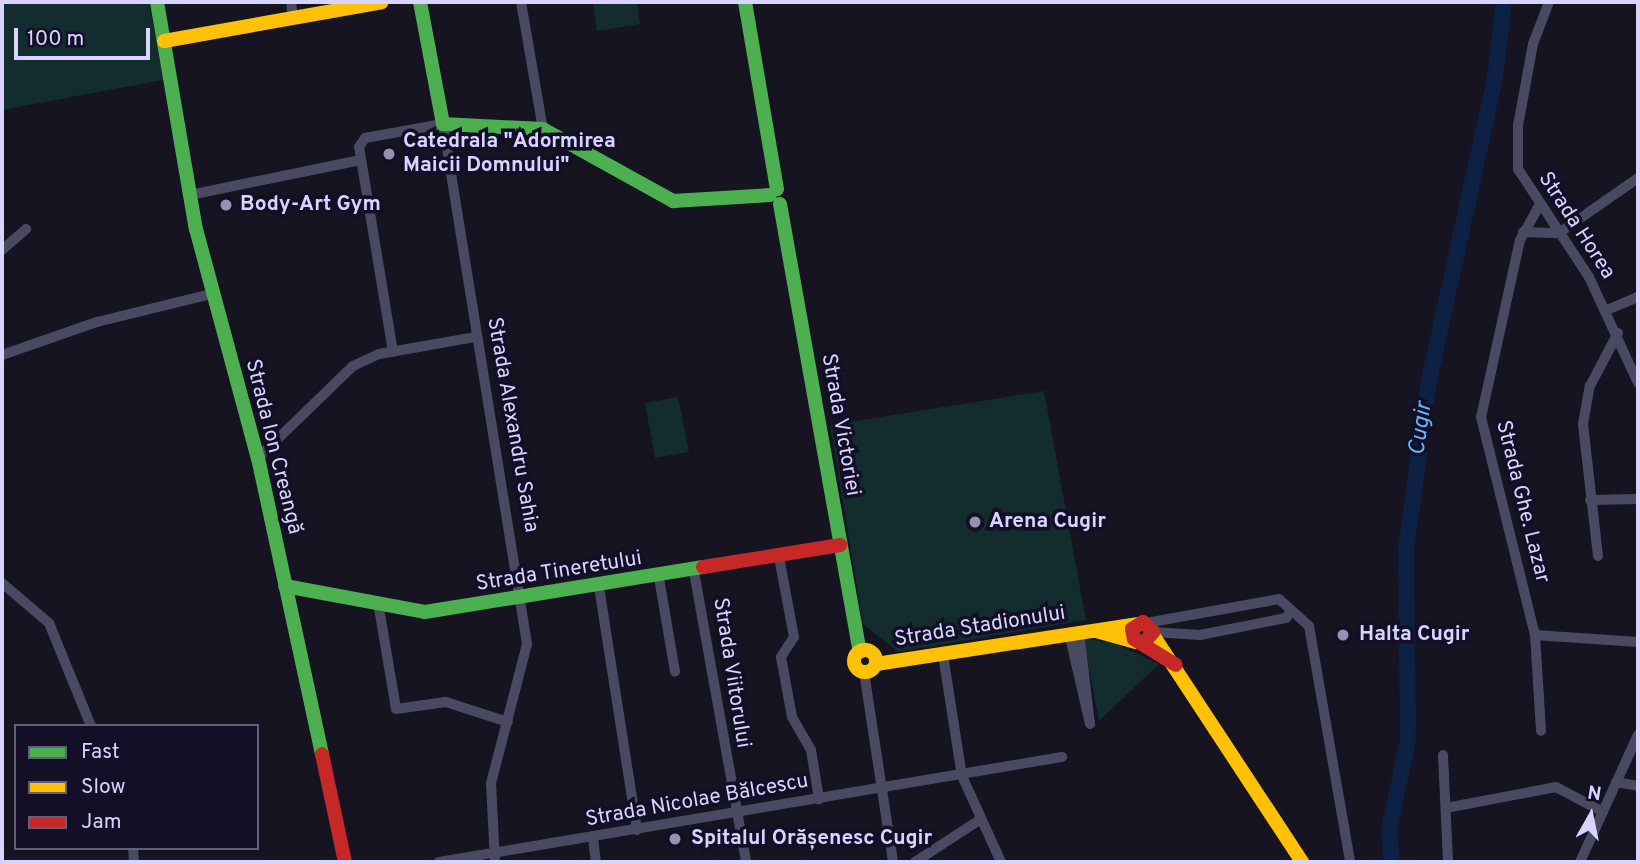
<!DOCTYPE html>
<html>
<head>
<meta charset="utf-8">
<style>
	body { margin:0 }
	#map { position:relative; width:1640px; height:864px; overflow:hidden; background:#161421; font-family:Overpass,sans-serif }
	div>[style] { position:absolute }
	.green>* { inset:0; background:#132c2d }
	.river>* { height:16px; margin:-8px; padding:0 8px; transform-origin:8px; border-radius:8px; background:#0d2144 }
	.street>* { height:10px; margin:-5px; padding:0 5px; transform-origin:5px; border-radius:5px; background:#4a4962 }
	.fast>* { height:14px; margin:-7px; padding:0 7px; transform-origin:7px; border-radius:7px; background:#4caf50 }
	.slow>* { height:14px; margin:-7px; padding:0 7px; transform-origin:7px; border-radius:7px; background:#ffc107 }
	.slow>.ring { margin:-7px; padding:0; box-sizing:content-box; background:none; border:14px solid #ffc107; border-radius:50% }
	.jam>* { height:14px; margin:-7px; padding:0 7px; transform-origin:7px; border-radius:7px; background:#c62828 }
	.dots>* { width:19px; height:19px; translate:-50% -50%; box-sizing:border-box; border:4px solid #130f26; border-radius:50% }
	span { translate:-50% -50%; white-space:nowrap; text-align:center; line-height:1.15; -webkit-text-stroke:7px #130f26; paint-order:stroke }
	.poi-label { font-size:21px; color:#d9d4ff; font-weight:700 }
	.left { translate:0 -50%; text-align:left }
	.street-label { font-size:21px; color:#d9d4ff }
	.water-label { font-size:23px; color:#62b6ff; font-style:italic }
	.frame { position:absolute; inset:0; border:4px solid #d9d4ff; pointer-events:none }
	.legend { position:absolute; left:14px; top:724px; width:245px; height:126px; box-sizing:border-box; background:#130f26; border:2px solid #625e7d; margin:0; padding:9px 12px; list-style:none; font-size:21px; color:#d9d4ff }
	.legend li { display:flex; align-items:center; gap:14px; height:35px }
	.legend b { width:35px; border:2px solid #625e7d }
	.north { position:absolute; left:1556px; top:780px; width:70px; height:70px; -webkit-text-stroke:5px #130f26; paint-order:stroke; rotate:9deg; font-size:19px; font-weight:700; line-height:28px; text-align:center; color:#d9d4ff }
	.north::after { content:''; display:block; margin:auto; width:24px; height:32px; background:#d9d4ff; clip-path:polygon(50% 0,100% 100%,50% 72%,0 100%) }
	.scale { position:absolute; left:14px; top:28px; width:136px; height:32px; box-sizing:border-box; border:4px solid #d9d4ff; border-top:0; padding-left:9px; font-size:21px; line-height:24px; white-space:nowrap; color:#d9d4ff; -webkit-text-stroke:5px #130f26; paint-order:stroke }
</style>
</head>
<body>
<div id="map">
	<div class="green">
		<div style="clip-path:polygon(2px 2px,149px 2px,163px 80px,2px 110px)"></div>
		<div style="clip-path:polygon(593px 2px,637px 2px,640px 24px,597px 31px)"></div>
		<div style="clip-path:polygon(1044px 391px,1086px 620px,898px 652px,863px 624px,830px 425px)"></div>
		<div style="clip-path:polygon(678px 397px,689px 452px,655px 458px,645px 403px)"></div>
		<div style="clip-path:polygon(1083px 638px,1116px 644px,1159px 664px,1099px 721px)"></div>
	</div>
	<div class="river">
		<div style="left:1392px;top:862px;width:32px;rotate:-95deg"></div>
		<div style="left:1389px;top:830px;width:92px;rotate:-78.1deg"></div>
		<div style="left:1408px;top:740px;width:190px;rotate:-90.6deg"></div>
		<div style="left:1406px;top:550px;width:166px;rotate:-82.4deg"></div>
		<div style="left:1428px;top:385px;width:315px;rotate:-77.7deg"></div>
		<div style="left:1495px;top:77px;width:76px;rotate:-83.2deg"></div>
	</div>
	<div class="street">
		<div style="left:291px;top:2px;width:16px;rotate:83deg"></div>
		<div style="left:521px;top:2px;width:129px;rotate:80.2deg"></div>
		<div style="left:1549px;top:2px;width:45px;rotate:110.9deg"></div>
		<div style="left:1533px;top:44px;width:83px;rotate:100.4deg"></div>
		<div style="left:1518px;top:126px;width:43px;rotate:90deg"></div>
		<div style="left:1518px;top:169px;width:129px;rotate:56.7deg"></div>
		<div style="left:1589px;top:277px;width:117px;rotate:65.2deg"></div>
		<div style="left:190px;top:195px;width:174px;rotate:-11.6deg"></div>
		<div style="left:1539px;top:206px;width:39px;rotate:119deg"></div>
		<div style="left:1520px;top:240px;width:181px;rotate:102.4deg"></div>
		<div style="left:1481px;top:417px;width:225px;rotate:76.1deg"></div>
		<div style="left:1535px;top:635px;width:96px;rotate:86.4deg"></div>
		<div style="left:1523px;top:232px;width:36px;rotate:2deg"></div>
		<div style="left:1559px;top:233px;width:96px;rotate:-34.8deg"></div>
		<div style="left:2px;top:250px;width:32px;rotate:-41deg"></div>
		<div style="left:1607px;top:310px;width:34px;rotate:-23deg"></div>
		<div style="left:393px;top:352px;width:208px;rotate:-99.4deg"></div>
		<div style="left:359px;top:147px;width:11px;rotate:-56deg"></div>
		<div style="left:365px;top:138px;width:79px;rotate:-10.2deg"></div>
		<div style="left:443px;top:124px;width:527px;rotate:80.82deg"></div>
		<div style="left:527px;top:644px;width:144px;rotate:104.5deg"></div>
		<div style="left:491px;top:783px;width:79px;rotate:87.1deg"></div>
		<div style="left:2px;top:355px;width:101px;rotate:-19.2deg"></div>
		<div style="left:97px;top:322px;width:117px;rotate:-13.8deg"></div>
		<div style="left:258px;top:458px;width:132px;rotate:-44.1deg"></div>
		<div style="left:353px;top:366px;width:29px;rotate:-25deg"></div>
		<div style="left:379px;top:354px;width:97px;rotate:-10deg"></div>
		<div style="left:1590px;top:500px;width:48px;rotate:-1.2deg"></div>
		<div style="left:1598px;top:556px;width:133px;rotate:-96.5deg"></div>
		<div style="left:1583px;top:424px;width:39px;rotate:-80deg"></div>
		<div style="left:1590px;top:386px;width:60px;rotate:-62.2deg"></div>
		<div style="left:779px;top:557px;width:81px;rotate:79.4deg"></div>
		<div style="left:794px;top:637px;width:24px;rotate:123deg"></div>
		<div style="left:781px;top:657px;width:61px;rotate:79.6deg"></div>
		<div style="left:792px;top:717px;width:38px;rotate:60deg"></div>
		<div style="left:811px;top:750px;width:50px;rotate:80.7deg"></div>
		<div style="left:694px;top:572px;width:295px;rotate:79.8deg"></div>
		<div style="left:659px;top:578px;width:95px;rotate:80.3deg"></div>
		<div style="left:2px;top:583px;width:62px;rotate:40.4deg"></div>
		<div style="left:49px;top:623px;width:111px;rotate:67.8deg"></div>
		<div style="left:599px;top:587px;width:246px;rotate:81.1deg"></div>
		<div style="left:379px;top:608px;width:102px;rotate:80.4deg"></div>
		<div style="left:396px;top:709px;width:50px;rotate:-8deg"></div>
		<div style="left:446px;top:702px;width:65px;rotate:17.9deg"></div>
		<div style="left:1146px;top:623px;width:135px;rotate:-10.2deg"></div>
		<div style="left:1279px;top:599px;width:40px;rotate:42deg"></div>
		<div style="left:1309px;top:626px;width:240px;rotate:80.1deg"></div>
		<div style="left:1153px;top:632px;width:47px;rotate:3.7deg"></div>
		<div style="left:1200px;top:635px;width:88px;rotate:-11.2deg"></div>
		<div style="left:1286px;top:618px;width:9px;rotate:-58deg"></div>
		<div style="left:1069px;top:633px;width:93px;rotate:77deg"></div>
		<div style="left:1090px;top:724px;width:93px;rotate:-96.8deg"></div>
		<div style="left:1535px;top:635px;width:103px;rotate:3.9deg"></div>
		<div style="left:943px;top:655px;width:122px;rotate:81.1deg"></div>
		<div style="left:962px;top:776px;width:94px;rotate:65.6deg"></div>
		<div style="left:864px;top:672px;width:192px;rotate:81.3deg"></div>
		<div style="left:1443px;top:755px;width:107px;rotate:87.3deg"></div>
		<div style="left:1616px;top:782px;width:22px;rotate:10deg"></div>
		<div style="left:1446px;top:808px;width:112px;rotate:-10.8deg"></div>
		<div style="left:1556px;top:787px;width:53px;rotate:28deg"></div>
		<div style="left:593px;top:838px;width:24px;rotate:83deg"></div>
		<div style="left:133px;top:848px;width:14px;rotate:86deg"></div>
		<div style="left:439px;top:862px;width:632px;rotate:-9.57deg"></div>
		<div style="left:915px;top:862px;width:79px;rotate:-33.1deg"></div>
		<div style="left:1580px;top:862px;width:140px;rotate:-65.5deg"></div>
	</div>
	<div class="fast">
		<div style="left:157px;top:2px;width:230px;rotate:80.3deg"></div>
		<div style="left:196px;top:229px;width:237px;rotate:74.9deg"></div>
		<div style="left:258px;top:458px;width:303px;rotate:77.8deg"></div>
		<div style="left:420px;top:2px;width:124px;rotate:79.3deg"></div>
		<div style="left:443px;top:124px;width:100px;rotate:2.9deg"></div>
		<div style="left:543px;top:129px;width:149px;rotate:29deg"></div>
		<div style="left:673px;top:201px;width:97px;rotate:-3.5deg"></div>
		<div style="left:745px;top:2px;width:190px;rotate:80.3deg"></div>
		<div style="left:780px;top:204px;width:455px;rotate:79.9deg"></div>
		<div style="left:285px;top:586px;width:142px;rotate:10.5deg"></div>
		<div style="left:425px;top:612px;width:282px;rotate:-9.2deg"></div>
	</div>
	<div class="slow">
		<div style="left:164px;top:41px;width:221px;rotate:-10.1deg"></div>
		<div style="left:1096px;top:631px;width:41px;rotate:15.4deg"></div>
		<div style="left:1153px;top:635px;width:272px;rotate:56.7deg"></div>
		<div class="ring" style="left:854px;top:650px;width:8px;height:8px"></div>
		<div style="left:876px;top:664px;width:264px;rotate:-8.7deg"></div>
	</div>
	<div class="jam">
		<div style="left:703px;top:567px;width:139px;rotate:-9.1deg"></div>
		<div style="left:1143px;top:644px;width:16px;rotate:-50deg"></div>
		<div style="left:1153px;top:632px;width:14px;rotate:-135deg"></div>
		<div style="left:1143px;top:622px;width:13px;rotate:148deg"></div>
		<div style="left:1132px;top:629px;width:10px;rotate:79deg"></div>
		<div style="left:1134px;top:639px;width:49px;rotate:31.8deg"></div>
		<div style="left:322px;top:754px;width:110px;rotate:78deg"></div>
	</div>
	<div class="dots">
		<div style="left:389px;top:154px;background:#9591b1"></div>
		<div style="left:226px;top:205px;background:#9591b1"></div>
		<div style="left:975px;top:522px;background:#9591b1"></div>
		<div style="left:1343px;top:635px;background:#9591b1"></div>
		<div style="left:675px;top:839px;background:#9591b1"></div>
	</div>
	<div class="poi-label">
		<span class="left" style="left:403px;top:154px">Catedrala "Adormirea<br>Maicii Domnului"</span>
		<span class="left" style="left:240px;top:205px">Body-Art Gym</span>
		<span class="left" style="left:989px;top:522px">Arena Cugir</span>
		<span class="left" style="left:1359px;top:635px">Halta Cugir</span>
		<span class="left" style="left:691px;top:839px">Spitalul Orășenesc Cugir</span>
	</div>
	<div class="street-label">
		<span style="left:1576px;top:226px;rotate:57deg">Strada Horea</span>
		<span style="left:512px;top:425px;rotate:80deg">Strada Alexandru Sahia</span>
		<span style="left:840px;top:425px;rotate:80deg">Strada Victoriei</span>
		<span style="left:273px;top:447px;rotate:76deg">Strada Ion Creangă</span>
		<span style="left:1522px;top:502px;rotate:76deg">Strada Ghe. Lazar</span>
		<span style="left:559px;top:572px;rotate:-9deg">Strada Tineretului</span>
		<span style="left:980px;top:627px;rotate:-9deg">Strada Stadionului</span>
		<span style="left:731px;top:673px;rotate:81deg">Strada Viitorului</span>
		<span style="left:697px;top:801px;rotate:-10deg">Strada Nicolae Bălcescu</span>
	</div>
	<div class="water-label">
		<span style="left:1422px;top:429px;rotate:-82deg">Cugir</span>
	</div>
	<div class="frame"></div>
	<ul class="legend">
	<li><b style="height:9px;background:#4caf50"></b>Fast</li>
	<li><b style="height:9px;background:#ffc107"></b>Slow</li>
	<li><b style="height:9px;background:#c62828"></b>Jam</li>
	</ul>
	<div class="north">N</div>
	<div class="scale">100 m</div>
</div>
</body>
</html>
